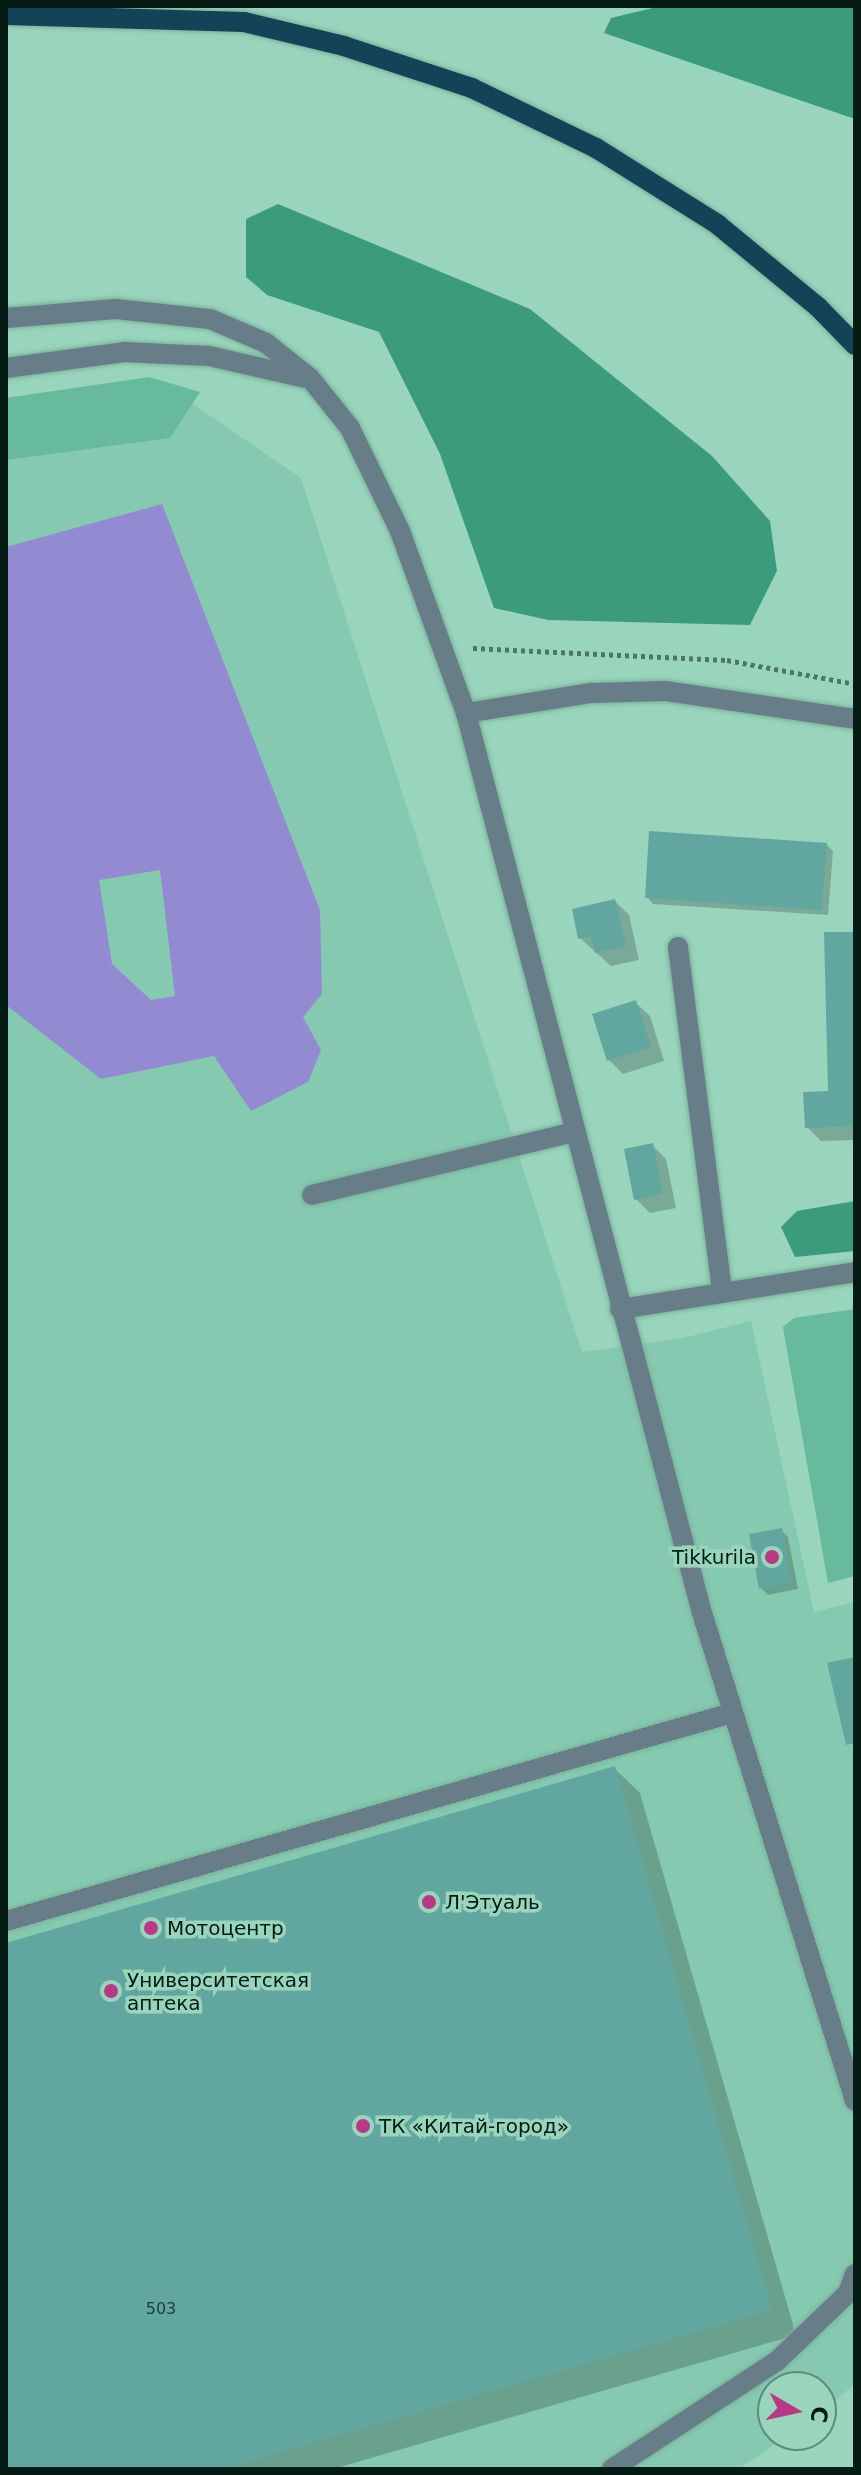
<!DOCTYPE html>
<html>
<head>
<meta charset="utf-8">
<style>
	body { margin:0 }
	#map { position:relative; width:861px; height:2475px; overflow:hidden; background:#99d5bd; font-family:"DejaVu Sans",sans-serif }
	div>[style] { position:absolute }
	.built>* { inset:0; background:#85cab0 }
	.green>* { inset:0; background:#67ba9c }
	.forest>* { inset:0; background:#3c9b7c }
	.water>* { inset:0; background:#928bd1 }
	.shadow>* { inset:0; background:#0003 }
	.building>* { inset:0; background:#62a6a0 }
	.path>* { height:5px; margin-top:-2.5px; transform-origin:0; background:repeating-linear-gradient(90deg,#4c7666 0 4px,transparent 0 8px) }
	.roads { filter:drop-shadow(0 0 2px #7bb09b) drop-shadow(0 0 2px #7bb09b) }
	.minor>* { height:20px; margin:-10px; padding:0 10px; transform-origin:10px; border-radius:10px; background:#677e89 }
	.major>* { height:20px; margin:-10px; padding:0 10px; transform-origin:10px; border-radius:10px; background:#134356 }
	.dots>* { width:22px; height:22px; translate:-50% -50%; box-sizing:border-box; border:4px solid #99d5bd; border-radius:50% }
	span { translate:-50% -50%; white-space:nowrap; text-align:center; line-height:1.15; -webkit-text-stroke:7px #99d5bd; paint-order:stroke }
	.number-label { font-size:16px; color:#1b3e36 }
	.number-label span { -webkit-text-stroke-width:0 }
	.poi-label { font-size:20px; color:#031b13 }
	.right { translate:-100% -50%; text-align:right }
	.left { translate:0 -50%; text-align:left }
	.frame { position:absolute; inset:0; border:8px solid #031b13; pointer-events:none }
	.north { position:absolute; left:757px; top:2371px; width:80px; height:80px; box-sizing:border-box; background:#99d5bd; border:2px solid #5d8b79; border-radius:50%; rotate:99deg; font-size:22px; font-weight:700; line-height:32px; text-align:center; color:#031b13 }
	.north::after { content:''; display:block; margin:auto; width:28px; height:36px; background:#b93985; clip-path:polygon(50% 0,100% 100%,50% 72%,0 100%) }
</style>
</head>
<body>
<div id="map">
	<div class="built">
		<div style="clip-path:polygon(177px 393px,301px 478px,582px 1352px,683px 1338px,751px 1321px,814px 1612px,855px 1602px,855px 2384px,821px 2412px,821px 2387px,773px 2387px,773px 2435px,788px 2435px,739px 2469px,6px 2469px,6px 419px)"></div>
	</div>
	<div class="green">
		<div style="clip-path:polygon(149px 377px,200px 392px,170px 438px,6px 460px,6px 398px)"></div>
		<div style="clip-path:polygon(855px 1309px,855px 1576px,828px 1583px,783px 1327px,794px 1318px)"></div>
	</div>
	<div class="forest">
		<div style="clip-path:polygon(661px 6px,855px 6px,855px 119px,604px 33px,611px 18px)"></div>
		<div style="clip-path:polygon(278px 204px,530px 309px,712px 456px,770px 521px,777px 571px,750px 625px,548px 620px,494px 608px,440px 454px,379px 332px,267px 295px,246px 277px,246px 219px)"></div>
		<div style="clip-path:polygon(855px 1201px,855px 1251px,795px 1257px,781px 1227px,797px 1211px)"></div>
	</div>
	<div class="water">
		<div style="clip-path:polygon(evenodd,162px 504px,320px 910px,322px 994px,303px 1017px,321px 1050px,308px 1082px,251px 1111px,214px 1056px,101px 1079px,6px 1005px,6px 547px,162px 504px,160px 870px,175px 996px,151px 1000px,112px 964px,99px 880px,160px 870px)"></div>
	</div>
	<div class="shadow">
		<div style="clip-path:polygon(826px 844px,833px 851px,828px 915px,653px 904px,647px 897px)"></div>
		<div style="clip-path:polygon(615px 901px,629px 915px,639px 960px,611px 966px,580px 938px)"></div>
		<div style="clip-path:polygon(855px 934px,855px 1140px,821px 1141px,807px 1127px,830px 1092px)"></div>
		<div style="clip-path:polygon(636px 1003px,650px 1016px,664px 1061px,623px 1074px,609px 1060px)"></div>
		<div style="clip-path:polygon(652px 1145px,666px 1159px,676px 1208px,650px 1213px,636px 1199px)"></div>
		<div style="clip-path:polygon(781px 1530px,788px 1537px,798px 1589px,768px 1595px,761px 1588px)"></div>
		<div style="clip-path:polygon(614px 1768px,640px 1793px,796px 2335px,333px 2469px,6px 2469px,6px 1945px)"></div>
	</div>
	<div class="building">
		<div style="clip-path:polygon(649px 831px,827px 843px,822px 910px,645px 898px)"></div>
		<div style="clip-path:polygon(615px 899px,626px 946px,595px 953px,591px 936px,578px 939px,572px 909px)"></div>
		<div style="clip-path:polygon(824px 932px,855px 932px,855px 1126px,805px 1128px,803px 1092px,828px 1091px)"></div>
		<div style="clip-path:polygon(636px 1000px,651px 1047px,607px 1061px,592px 1014px)"></div>
		<div style="clip-path:polygon(653px 1143px,663px 1194px,634px 1200px,624px 1149px)"></div>
		<div style="clip-path:polygon(782px 1528px,792px 1583px,759px 1589px,749px 1534px)"></div>
		<div style="clip-path:polygon(855px 1657px,855px 1743px,846px 1745px,827px 1663px)"></div>
		<div style="clip-path:polygon(615px 1766px,772px 2310px,223px 2469px,6px 2469px,6px 1943px)"></div>
	</div>
	<div class="path">
		<div style="left:473px;top:648px;width:254px;rotate:2.7deg"></div>
		<div style="left:727px;top:660px;width:130px;rotate:10.6deg"></div>
	</div>
	<div class="roads">
		<div class="minor">
			<div style="left:6px;top:318px;width:110px;rotate:-4.7deg"></div>
			<div style="left:116px;top:309px;width:95px;rotate:6.1deg"></div>
			<div style="left:210px;top:319px;width:61px;rotate:23.2deg"></div>
			<div style="left:266px;top:343px;width:56px;rotate:38.5deg"></div>
			<div style="left:310px;top:378px;width:64px;rotate:51.3deg"></div>
			<div style="left:350px;top:428px;width:114px;rotate:64.1deg"></div>
			<div style="left:400px;top:531px;width:194px;rotate:70.1deg"></div>
			<div style="left:466px;top:713px;width:930px;rotate:75.31deg"></div>
			<div style="left:702px;top:1613px;width:511px;rotate:72.59deg"></div>
			<div style="left:6px;top:368px;width:119px;rotate:-7.7deg"></div>
			<div style="left:124px;top:352px;width:85px;rotate:2.7deg"></div>
			<div style="left:209px;top:356px;width:99px;rotate:12.8deg"></div>
			<div style="left:466px;top:713px;width:127px;rotate:-9.1deg"></div>
			<div style="left:591px;top:693px;width:75px;rotate:-1.5deg"></div>
			<div style="left:666px;top:691px;width:191px;rotate:8.4deg"></div>
			<div style="left:678px;top:947px;width:347px;rotate:82.7deg"></div>
			<div style="left:312px;top:1195px;width:269px;rotate:-13.5deg"></div>
			<div style="left:620px;top:1309px;width:238px;rotate:-8.9deg"></div>
			<div style="left:6px;top:1921px;width:755px;rotate:-15.99deg"></div>
			<div style="left:612px;top:2469px;width:197px;rotate:-33.2deg"></div>
			<div style="left:777px;top:2361px;width:98px;rotate:-43.8deg"></div>
			<div style="left:848px;top:2293px;width:20px;rotate:-70deg"></div>
		</div>
		<div class="major">
			<div style="left:6px;top:15px;width:238px;rotate:1.7deg"></div>
			<div style="left:244px;top:22px;width:103px;rotate:13.5deg"></div>
			<div style="left:344px;top:46px;width:135px;rotate:18.2deg"></div>
			<div style="left:472px;top:88px;width:138px;rotate:25.8deg"></div>
			<div style="left:596px;top:148px;width:143px;rotate:32.1deg"></div>
			<div style="left:717px;top:224px;width:131px;rotate:39.4deg"></div>
			<div style="left:818px;top:307px;width:53px;rotate:45.8deg"></div>
		</div>
	</div>
	<div class="dots">
		<div style="left:772px;top:1557px;background:#b93985"></div>
		<div style="left:429px;top:1902px;background:#b93985"></div>
		<div style="left:151px;top:1928px;background:#b93985"></div>
		<div style="left:111px;top:1991px;background:#b93985"></div>
		<div style="left:363px;top:2126px;background:#b93985"></div>
	</div>
	<div class="number-label">
		<span style="left:161px;top:2309px">503</span>
	</div>
	<div class="poi-label">
		<span class="right" style="left:756px;top:1557px">Tikkurila</span>
		<span class="left" style="left:445px;top:1902px">Л'Этуаль</span>
		<span class="left" style="left:167px;top:1928px">Мотоцентр</span>
		<span class="left" style="left:127px;top:1992px">Университетская<br>аптека</span>
		<span class="left" style="left:379px;top:2126px">ТК «Китай-город»</span>
	</div>
	<div class="frame"></div>
	<div class="north">С</div>
</div>
</body>
</html>
